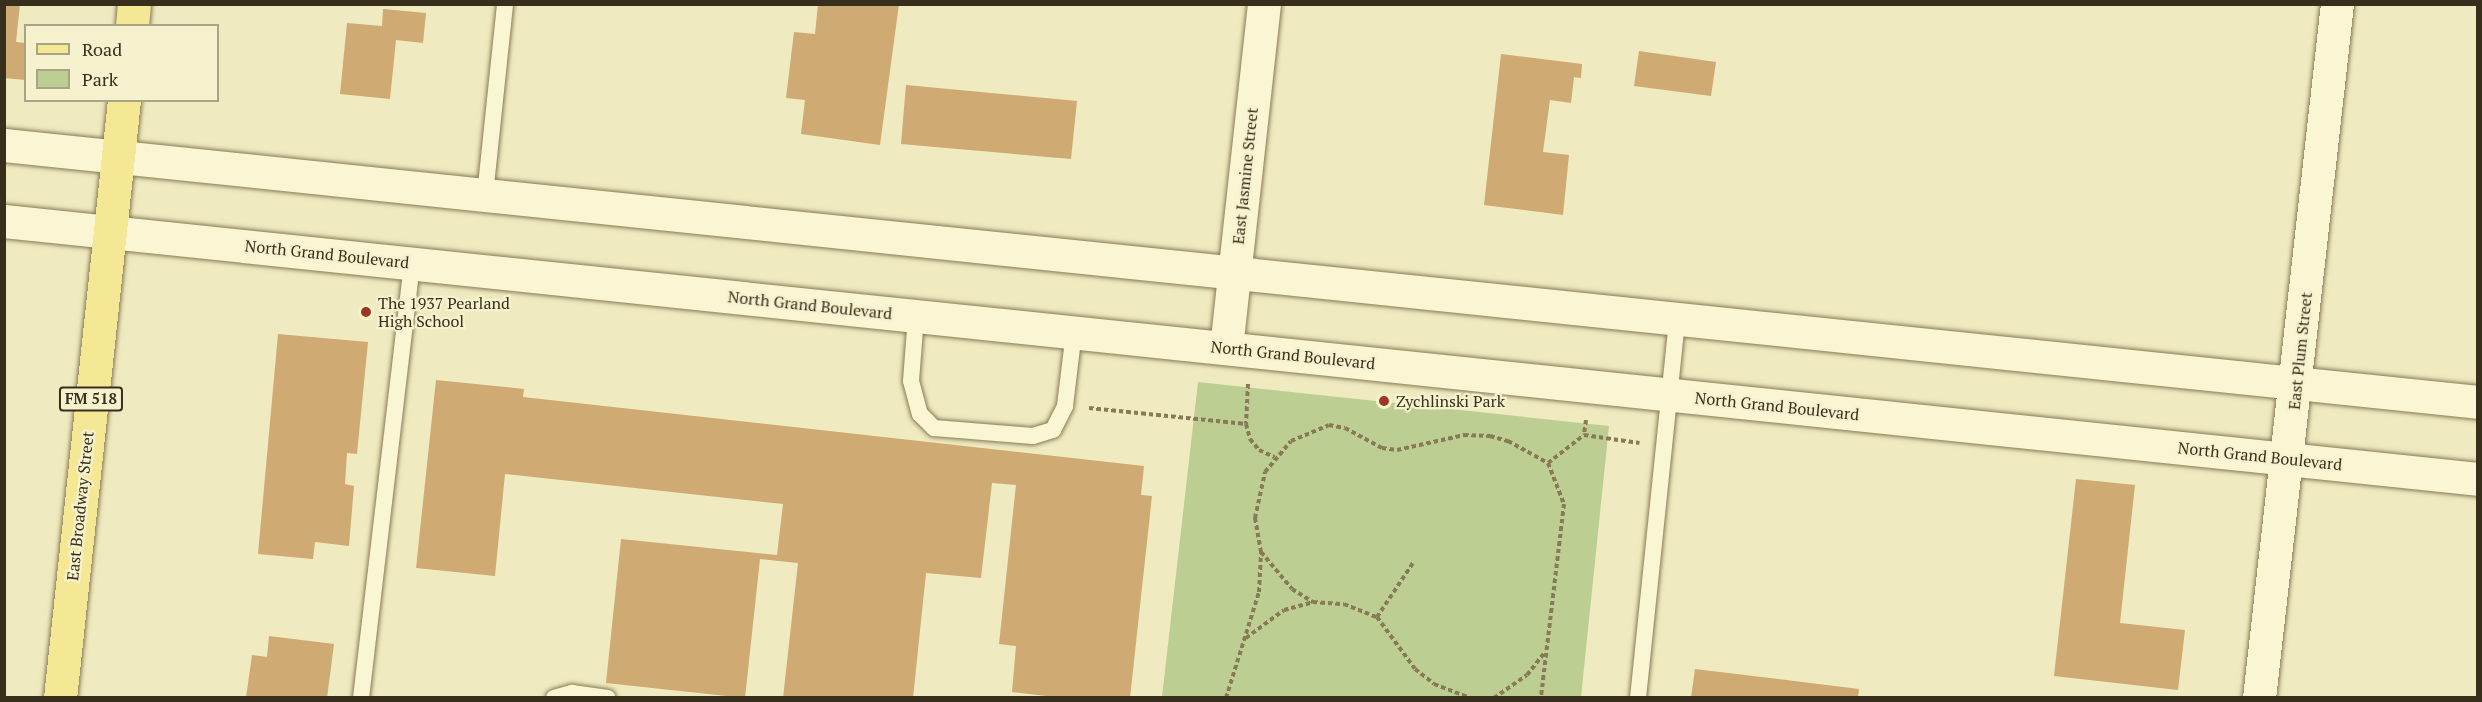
<!DOCTYPE html>
<html>
<head>
<meta charset="utf-8">
<style>
	body { margin:0 }
	#map { position:relative; width:2482px; height:702px; overflow:hidden; background:#efeabf; font-family:"PT Serif",serif }
	div>[style] { position:absolute }
	.green>* { inset:0; background:#bcce92 }
	.building>* { inset:0; background:#cfaa73 }
	.path>* { height:4px; margin-top:-2px; transform-origin:0; background:repeating-linear-gradient(90deg,#887a56 0 4.5px,transparent 0 7.5px) }
	.roads { filter:drop-shadow(0 0 2px #887a56) drop-shadow(0 0 2px #887a56) }
	.service>* { height:16px; margin:-8px; padding:0 8px; transform-origin:8px; border-radius:8px; background:#faf5d2 }
	.minor>* { height:33px; margin:-16.5px; padding:0 16.5px; transform-origin:16.5px; border-radius:16.5px; background:#faf5d2 }
	.tertiary>* { height:33px; margin:-16.5px; padding:0 16.5px; transform-origin:16.5px; border-radius:16.5px; background:#faf5d2 }
	.primary>* { height:33px; margin:-16.5px; padding:0 16.5px; transform-origin:16.5px; border-radius:16.5px; background:#f5e894 }
	.dots>* { width:16px; height:16px; translate:-50% -50%; box-sizing:border-box; border:3px solid #f7f2ce; border-radius:50% }
	span { translate:-50% -50%; white-space:nowrap; text-align:center; line-height:1.15; -webkit-text-stroke:4.5px #f7f2ce; paint-order:stroke }
	.shield-label span { padding:2px 4px; background:#f7f2ce; border:2px solid; border-radius:4px; -webkit-text-stroke-width:0 }
	.shield-label { font-size:15px; color:#372e1c; font-weight:700 }
	.street-label { font-size:16px; color:#372e1c }
	.poi-label { font-size:16px; color:#372e1c }
	.left { translate:0 -50%; text-align:left }
	.frame { position:absolute; inset:0; border:6px solid #372e1c; pointer-events:none }
	.legend { position:absolute; left:24px; top:24px; width:195px; height:78px; box-sizing:border-box; background:#f7f2ce; border:2px solid #aaa487; margin:0; padding:8px 10px; list-style:none; font-size:18px; color:#372e1c }
	.legend li { display:flex; align-items:center; gap:12px; height:30px }
	.legend b { width:30px; border:2px solid #aaa487 }
</style>
</head>
<body>
<div id="map">
	<div class="green">
		<div style="clip-path:polygon(1198px 382px,1609px 426px,1581px 697px,1162px 697px)"></div>
	</div>
	<div class="building">
		<div style="clip-path:polygon(4px 4px,20px 4px,16px 42px,26px 43px,26px 80px,4px 78px)"></div>
		<div style="clip-path:polygon(818px 4px,899px 4px,880px 145px,801px 134px,805px 100px,786px 98px,794px 32px,815px 34px)"></div>
		<div style="clip-path:polygon(383px 9px,426px 13px,423px 43px,396px 40px,390px 99px,340px 94px,347px 23px,382px 26px)"></div>
		<div style="clip-path:polygon(1639px 51px,1716px 62px,1711px 96px,1634px 86px)"></div>
		<div style="clip-path:polygon(1501px 54px,1582px 64px,1581px 78px,1574px 77px,1571px 103px,1550px 100px,1543px 152px,1569px 155px,1563px 215px,1484px 205px)"></div>
		<div style="clip-path:polygon(906px 85px,1077px 101px,1071px 159px,901px 144px)"></div>
		<div style="clip-path:polygon(278px 334px,368px 342px,357px 454px,347px 453px,345px 484px,354px 486px,349px 546px,315px 542px,313px 559px,258px 554px)"></div>
		<div style="clip-path:polygon(436px 380px,524px 389px,523px 397px,1144px 466px,1141px 495px,1152px 496px,1130px 698px,1064px 698px,1012px 692px,1016px 646px,999px 644px,1016px 485px,992px 483px,981px 578px,926px 573px,913px 698px,783px 698px,798px 563px,760px 559px,745px 698px,606px 683px,621px 539px,777px 555px,783px 504px,505px 474px,495px 576px,416px 568px)"></div>
		<div style="clip-path:polygon(2076px 479px,2135px 485px,2120px 623px,2185px 630px,2178px 690px,2054px 676px)"></div>
		<div style="clip-path:polygon(269px 636px,334px 644px,327px 698px,246px 698px,252px 655px,267px 657px)"></div>
		<div style="clip-path:polygon(1695px 669px,1859px 689px,1858px 698px,1691px 698px)"></div>
	</div>
	<div class="path">
		<div style="left:1248px;top:384px;width:40px;rotate:92.9deg"></div>
		<div style="left:1246px;top:424px;width:16px;rotate:75deg"></div>
		<div style="left:1250px;top:439px;width:14px;rotate:51deg"></div>
		<div style="left:1259px;top:450px;width:17px;rotate:25deg"></div>
		<div style="left:1089px;top:408px;width:158px;rotate:5.8deg"></div>
		<div style="left:1586px;top:420px;width:15px;rotate:98deg"></div>
		<div style="left:1584px;top:435px;width:56px;rotate:8.3deg"></div>
		<div style="left:1548px;top:463px;width:46px;rotate:-37.9deg"></div>
		<div style="left:1261px;top:552px;width:48px;rotate:50deg"></div>
		<div style="left:1292px;top:589px;width:25px;rotate:32deg"></div>
		<div style="left:1377px;top:617px;width:65px;rotate:-56.3deg"></div>
		<div style="left:1246px;top:638px;width:47px;rotate:-36.4deg"></div>
		<div style="left:1284px;top:610px;width:30px;rotate:-15deg"></div>
		<div style="left:1313px;top:602px;width:31px;rotate:4deg"></div>
		<div style="left:1344px;top:604px;width:35px;rotate:22deg"></div>
		<div style="left:1377px;top:617px;width:64px;rotate:53.8deg"></div>
		<div style="left:1415px;top:669px;width:24px;rotate:38deg"></div>
		<div style="left:1434px;top:684px;width:40px;rotate:21deg"></div>
		<div style="left:1226px;top:698px;width:111px;rotate:-72.7deg"></div>
		<div style="left:1259px;top:592px;width:40px;rotate:-87.1deg"></div>
		<div style="left:1261px;top:552px;width:35px;rotate:-100deg"></div>
		<div style="left:1255px;top:518px;width:47px;rotate:-77.7deg"></div>
		<div style="left:1265px;top:472px;width:40px;rotate:-50deg"></div>
		<div style="left:1291px;top:441px;width:41px;rotate:-22.8deg"></div>
		<div style="left:1329px;top:425px;width:16px;rotate:11deg"></div>
		<div style="left:1345px;top:428px;width:42px;rotate:28.4deg"></div>
		<div style="left:1382px;top:448px;width:15px;rotate:8deg"></div>
		<div style="left:1397px;top:450px;width:69px;rotate:-12.6deg"></div>
		<div style="left:1464px;top:435px;width:26px;rotate:2deg"></div>
		<div style="left:1490px;top:436px;width:19px;rotate:16deg"></div>
		<div style="left:1508px;top:441px;width:46px;rotate:28.8deg"></div>
		<div style="left:1548px;top:463px;width:44px;rotate:68.7deg"></div>
		<div style="left:1564px;top:504px;width:195px;rotate:96.8deg"></div>
		<div style="left:1494px;top:698px;width:40px;rotate:-34.9deg"></div>
		<div style="left:1527px;top:675px;width:29px;rotate:-52deg"></div>
	</div>
	<div class="roads">
		<div class="service">
			<div style="left:485px;top:195px;width:192px;rotate:-84deg"></div>
			<div style="left:916px;top:316px;width:65px;rotate:94.4deg"></div>
			<div style="left:911px;top:381px;width:34px;rotate:75deg"></div>
			<div style="left:920px;top:414px;width:20px;rotate:45deg"></div>
			<div style="left:934px;top:428px;width:99px;rotate:4.6deg"></div>
			<div style="left:1033px;top:436px;width:21px;rotate:-17deg"></div>
			<div style="left:1053px;top:430px;width:27px;rotate:-63deg"></div>
			<div style="left:1065px;top:406px;width:75px;rotate:-83.1deg"></div>
			<div style="left:361px;top:698px;width:438px;rotate:-83.3deg"></div>
			<div style="left:554px;top:698px;width:19px;rotate:-16deg"></div>
			<div style="left:572px;top:693px;width:36px;rotate:8deg"></div>
			<div style="left:1638px;top:698px;width:381px;rotate:-84.1deg"></div>
		</div>
		<div class="minor">
			<div style="left:4px;top:145px;width:2487px;rotate:5.93deg"></div>
			<div style="left:4px;top:221px;width:2487px;rotate:5.95deg"></div>
			<div style="left:1226px;top:348px;width:346px;rotate:-83.7deg"></div>
		</div>
		<div class="tertiary">
			<div style="left:2259px;top:698px;width:698px;rotate:-83.59deg"></div>
		</div>
		<div class="primary">
			<div style="left:132px;top:26px;width:22px;rotate:-85deg"></div>
			<div style="left:60px;top:698px;width:601px;rotate:-83.89deg"></div>
		</div>
	</div>
	<div class="dots">
		<div style="left:366px;top:312px;background:#9a3824"></div>
		<div style="left:1384px;top:401px;background:#9a3824"></div>
	</div>
	<div class="shield-label">
		<span style="left:91px;top:399px">FM 518</span>
	</div>
	<div class="street-label">
		<span style="left:1245px;top:176px;rotate:-84deg">East Jasmine Street</span>
		<span style="left:327px;top:254px;rotate:6deg">North Grand Boulevard</span>
		<span style="left:810px;top:305px;rotate:6deg">North Grand Boulevard</span>
		<span style="left:2300px;top:351px;rotate:-84deg">East Plum Street</span>
		<span style="left:1293px;top:355px;rotate:6deg">North Grand Boulevard</span>
		<span style="left:1777px;top:406px;rotate:6deg">North Grand Boulevard</span>
		<span style="left:2260px;top:456px;rotate:6deg">North Grand Boulevard</span>
		<span style="left:80px;top:506px;rotate:-84deg">East Broadway Street</span>
	</div>
	<div class="poi-label">
		<span class="left" style="left:378px;top:312px">The 1937 Pearland<br>High School</span>
		<span class="left" style="left:1396px;top:401px">Zychlinski Park</span>
	</div>
	<div class="frame"></div>
	<ul class="legend">
	<li><b style="height:8px;background:#f5e894"></b>Road</li>
	<li><b style="height:16px;background:#bcce92"></b>Park</li>
	</ul>
</div>
</body>
</html>
